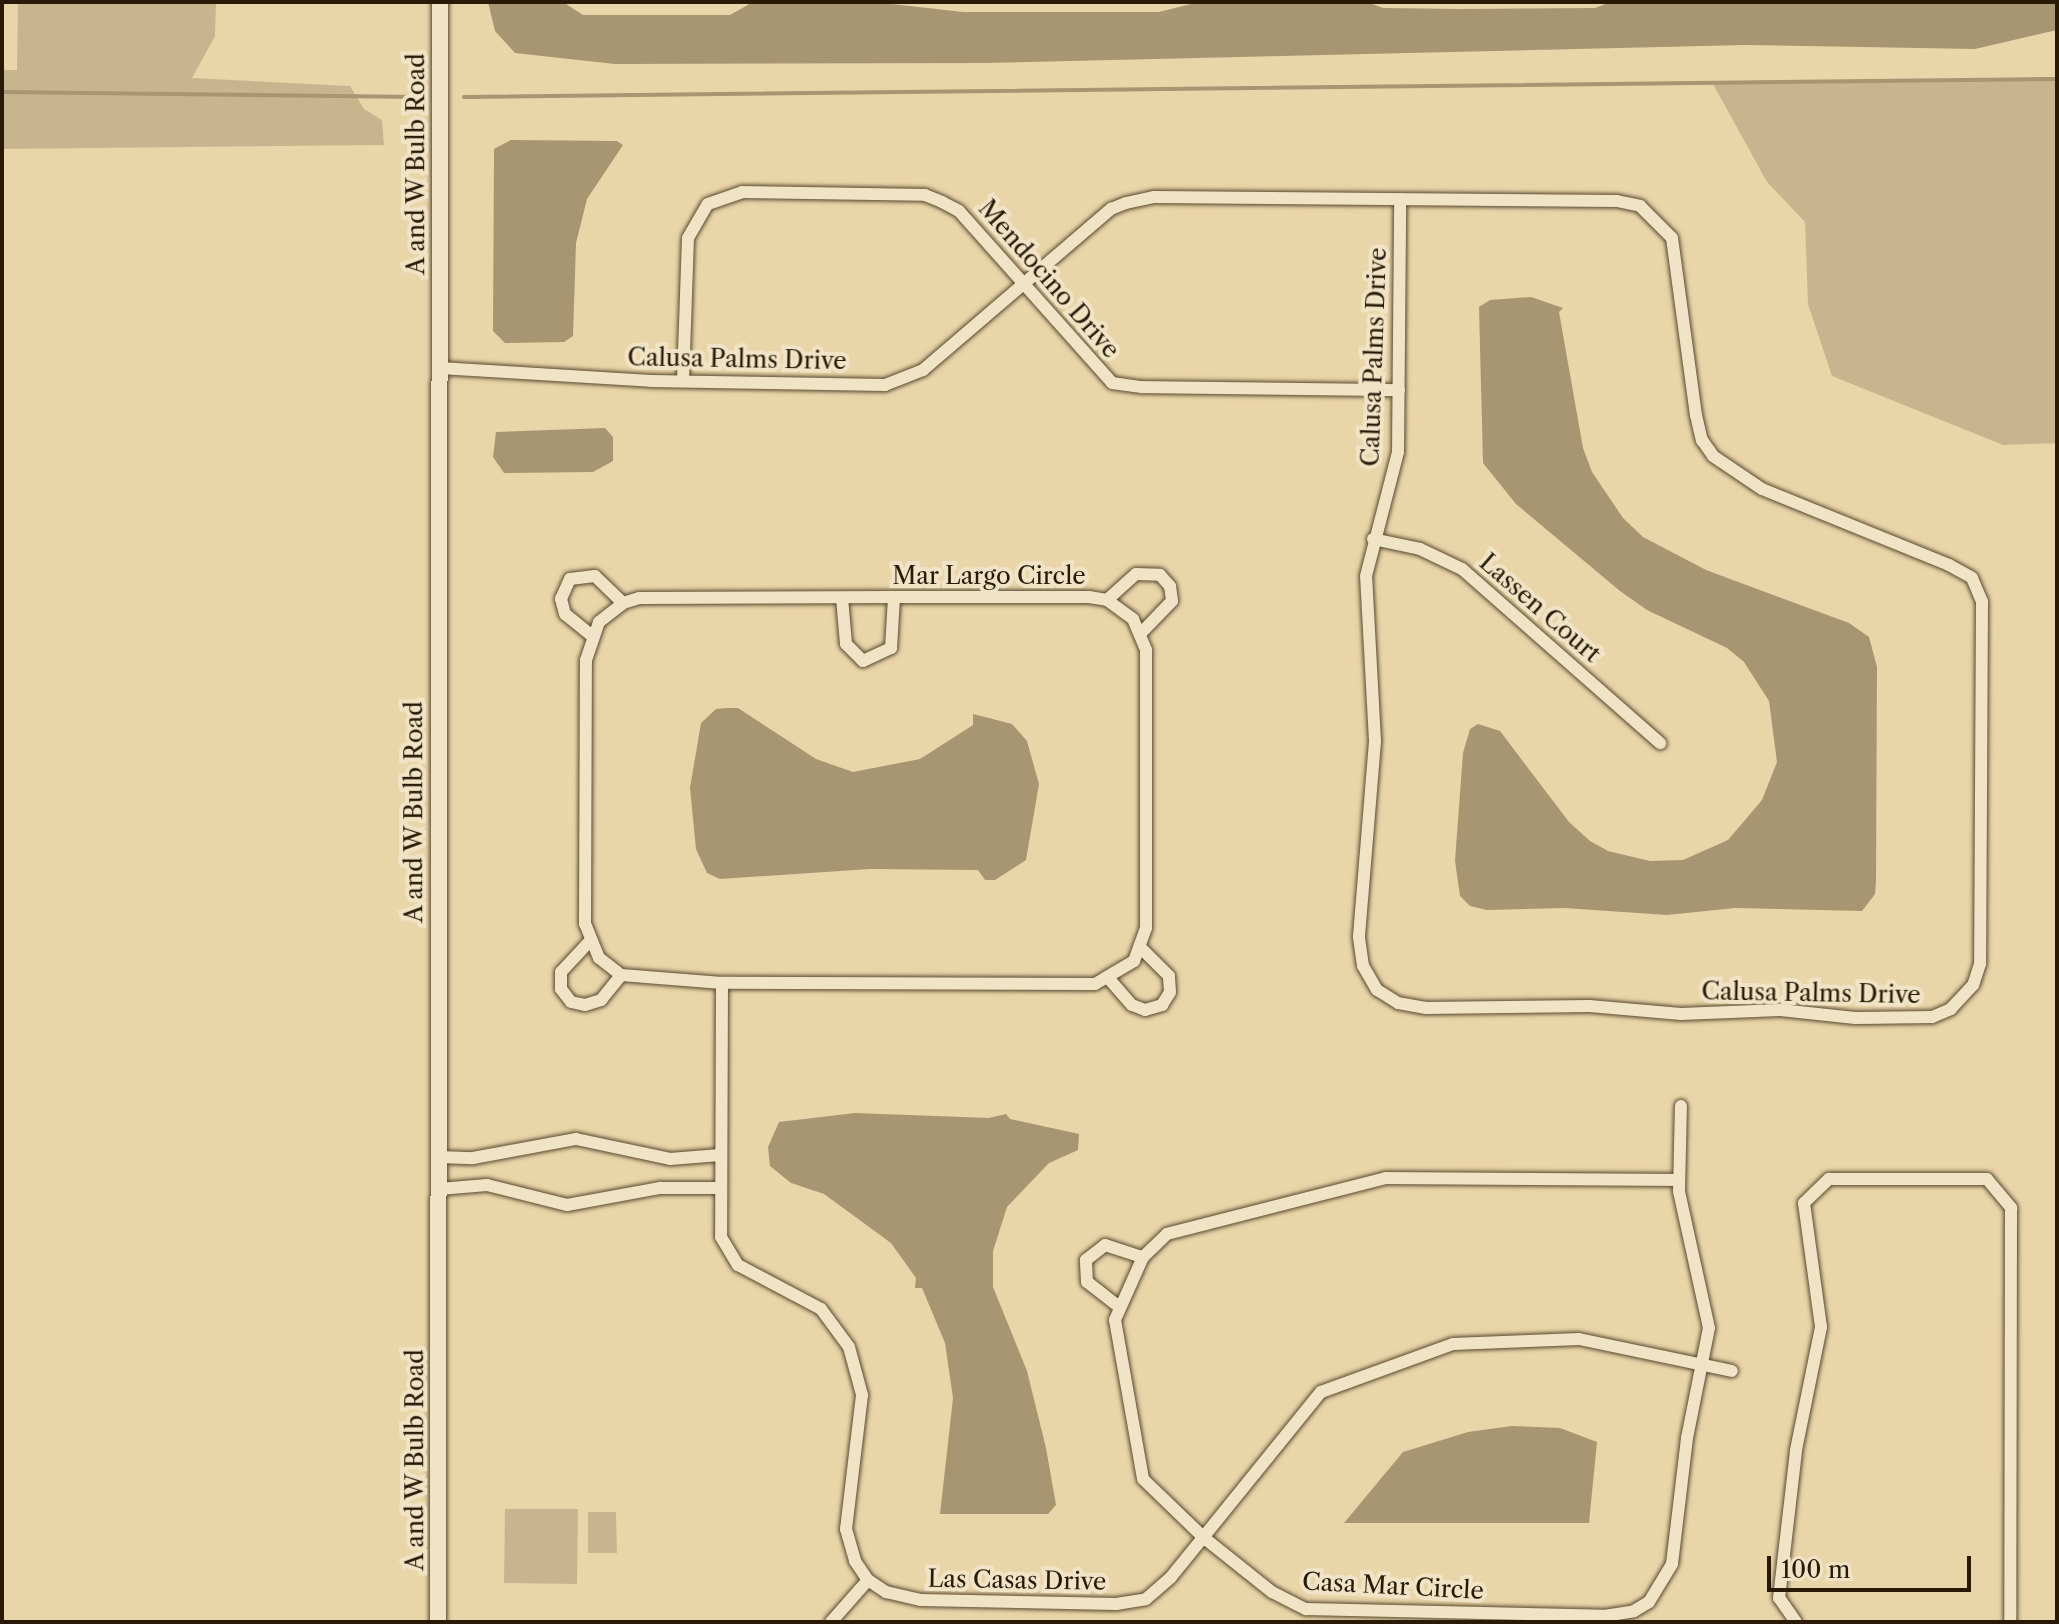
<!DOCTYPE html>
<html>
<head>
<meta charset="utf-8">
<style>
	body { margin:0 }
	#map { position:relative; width:2059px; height:1624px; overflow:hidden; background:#ead5a8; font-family:"Libre Caslon Text",serif }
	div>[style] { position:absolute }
	.green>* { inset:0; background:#c9b58d }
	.water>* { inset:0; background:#a89571 }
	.stream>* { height:4px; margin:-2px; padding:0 2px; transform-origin:2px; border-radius:2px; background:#a89571 }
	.roads { filter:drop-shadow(0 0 2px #58492f) drop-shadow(0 0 2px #58492f) }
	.minor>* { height:12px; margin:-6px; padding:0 6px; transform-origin:6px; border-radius:6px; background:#f1e4c6 }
	.tertiary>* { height:16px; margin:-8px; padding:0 8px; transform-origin:8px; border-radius:8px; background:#f1e4c6 }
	span { translate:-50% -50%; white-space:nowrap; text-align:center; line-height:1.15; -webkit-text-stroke:8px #f1e4c6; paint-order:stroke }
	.street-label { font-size:24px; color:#281a07 }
	.frame { position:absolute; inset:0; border:4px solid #281a07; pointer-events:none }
	.scale { position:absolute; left:1767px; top:1556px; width:204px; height:36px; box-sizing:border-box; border:4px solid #281a07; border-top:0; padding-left:10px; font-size:24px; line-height:28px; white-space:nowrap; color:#281a07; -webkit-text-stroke:6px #f1e4c6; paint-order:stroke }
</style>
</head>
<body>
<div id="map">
	<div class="green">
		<div style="clip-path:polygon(18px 2px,216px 2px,215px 36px,192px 78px,350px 86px,364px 109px,382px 120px,384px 145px,2px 149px,2px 70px,17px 70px)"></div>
		<div style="clip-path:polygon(2057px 77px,2057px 443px,2003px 445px,1832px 376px,1808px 304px,1805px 222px,1767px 182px,1713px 84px)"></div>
		<div style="clip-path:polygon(505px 1509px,578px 1509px,577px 1584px,504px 1583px)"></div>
		<div style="clip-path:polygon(588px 1512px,616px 1512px,617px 1553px,588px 1553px)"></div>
	</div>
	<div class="water">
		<div style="clip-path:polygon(488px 2px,563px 2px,583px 15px,730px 15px,753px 2px,874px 2px,963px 12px,1159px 12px,1199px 2px,1367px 2px,1383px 8px,1461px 9px,1595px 8px,1611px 2px,2057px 2px,2057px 30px,1975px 49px,1745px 45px,985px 63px,615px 64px,515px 53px,495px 31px)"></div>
		<div style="clip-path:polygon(511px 140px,617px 141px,623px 145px,587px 199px,576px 243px,573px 336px,564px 342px,505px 343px,493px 331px,494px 149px)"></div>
		<div style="clip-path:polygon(1531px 297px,1563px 308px,1559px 312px,1583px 448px,1592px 472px,1623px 518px,1643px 537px,1706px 570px,1849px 623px,1869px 637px,1877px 667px,1876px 881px,1875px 894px,1862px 911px,1735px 908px,1667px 915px,1564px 908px,1487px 910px,1470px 906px,1460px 896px,1455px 861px,1463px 753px,1470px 729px,1478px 724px,1500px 731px,1569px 822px,1590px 841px,1608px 851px,1650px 861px,1683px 860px,1728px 840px,1762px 800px,1777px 762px,1769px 701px,1744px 662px,1727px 648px,1647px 610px,1620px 591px,1516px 504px,1483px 463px,1479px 307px,1490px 300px)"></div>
		<div style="clip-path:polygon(605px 428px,613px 437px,613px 461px,593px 472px,504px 473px,493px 457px,496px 432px)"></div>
		<div style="clip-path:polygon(727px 708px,738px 708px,816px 759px,853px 772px,920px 759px,973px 725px,973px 714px,1012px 724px,1027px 741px,1039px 784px,1026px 860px,995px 880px,985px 880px,978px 870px,870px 869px,720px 879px,707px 873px,696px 849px,690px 788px,701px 723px,716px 709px)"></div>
		<div style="clip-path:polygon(855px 1113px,989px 1118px,1006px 1114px,1010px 1119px,1079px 1134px,1078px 1150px,1049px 1163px,1007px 1207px,993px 1251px,993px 1287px,1027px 1371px,1046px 1448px,1056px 1505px,1048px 1514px,940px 1514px,953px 1398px,945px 1343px,922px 1288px,915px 1288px,916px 1278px,891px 1243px,824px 1194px,791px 1183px,770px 1166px,768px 1147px,779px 1122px)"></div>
		<div style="clip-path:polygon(1512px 1426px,1560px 1428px,1597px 1442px,1589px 1523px,1344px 1523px,1403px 1452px,1468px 1432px)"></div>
	</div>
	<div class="stream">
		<div style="left:2px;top:92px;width:415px;rotate:0.7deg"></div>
		<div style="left:464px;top:97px;width:1593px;rotate:-0.65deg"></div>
	</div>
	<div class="roads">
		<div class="minor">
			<div style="left:440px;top:368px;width:211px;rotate:3.5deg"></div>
			<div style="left:651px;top:381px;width:234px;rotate:1deg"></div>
			<div style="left:885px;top:385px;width:41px;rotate:-21.5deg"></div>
			<div style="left:923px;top:370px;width:248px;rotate:-40.6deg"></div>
			<div style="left:1111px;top:209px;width:16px;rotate:-22deg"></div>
			<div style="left:1126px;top:203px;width:29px;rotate:-12deg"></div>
			<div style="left:1154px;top:197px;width:463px;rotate:0.5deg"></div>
			<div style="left:1617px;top:201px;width:24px;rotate:12deg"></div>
			<div style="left:1640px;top:206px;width:45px;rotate:45deg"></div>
			<div style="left:1672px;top:238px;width:179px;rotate:82.3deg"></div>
			<div style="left:1696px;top:415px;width:26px;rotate:77deg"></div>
			<div style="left:1702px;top:440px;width:19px;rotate:55deg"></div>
			<div style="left:1713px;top:456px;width:59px;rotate:34deg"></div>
			<div style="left:1762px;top:489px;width:202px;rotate:22.1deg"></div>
			<div style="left:1949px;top:565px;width:26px;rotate:29deg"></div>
			<div style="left:1972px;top:578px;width:26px;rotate:67deg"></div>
			<div style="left:1982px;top:602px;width:362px;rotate:90.3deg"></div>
			<div style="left:1980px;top:964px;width:22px;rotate:108deg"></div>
			<div style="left:1973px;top:985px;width:33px;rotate:133deg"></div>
			<div style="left:1951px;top:1009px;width:21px;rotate:157deg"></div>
			<div style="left:1932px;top:1017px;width:77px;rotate:179.3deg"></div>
			<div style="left:1855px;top:1018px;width:75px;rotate:-173.9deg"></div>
			<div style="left:1780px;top:1010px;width:99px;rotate:177.7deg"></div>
			<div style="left:1681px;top:1014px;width:92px;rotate:-175deg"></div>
			<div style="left:1589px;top:1006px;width:163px;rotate:179.3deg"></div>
			<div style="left:1426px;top:1008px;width:28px;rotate:-170deg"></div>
			<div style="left:1398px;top:1003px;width:25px;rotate:-148deg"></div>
			<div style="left:1377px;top:990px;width:28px;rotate:-120deg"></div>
			<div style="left:1363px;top:966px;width:30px;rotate:-98deg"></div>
			<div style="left:1359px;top:936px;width:196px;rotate:-85.3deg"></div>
			<div style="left:1375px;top:741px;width:165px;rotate:-93.1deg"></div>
			<div style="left:1366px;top:576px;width:128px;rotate:-75.5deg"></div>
			<div style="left:1398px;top:452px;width:253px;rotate:-89.5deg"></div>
			<div style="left:683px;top:381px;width:143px;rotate:-88deg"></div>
			<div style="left:688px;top:238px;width:39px;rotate:-60deg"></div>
			<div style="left:708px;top:204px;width:36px;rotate:-19deg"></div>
			<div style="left:742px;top:192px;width:183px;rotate:0.9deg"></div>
			<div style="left:925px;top:195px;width:18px;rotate:22deg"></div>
			<div style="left:942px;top:202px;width:19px;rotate:28deg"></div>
			<div style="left:959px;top:211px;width:230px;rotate:48.3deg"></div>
			<div style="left:1112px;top:383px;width:30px;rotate:8deg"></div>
			<div style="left:1142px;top:387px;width:257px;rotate:0.7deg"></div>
			<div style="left:1373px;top:539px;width:48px;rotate:12deg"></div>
			<div style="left:1420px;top:549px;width:47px;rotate:25.5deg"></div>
			<div style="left:1462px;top:569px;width:264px;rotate:41.3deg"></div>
			<div style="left:894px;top:597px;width:195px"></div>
			<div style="left:1089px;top:597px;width:18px;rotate:9deg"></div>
			<div style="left:1107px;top:600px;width:32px;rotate:36deg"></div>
			<div style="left:1133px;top:619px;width:34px;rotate:67deg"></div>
			<div style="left:1146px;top:650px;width:278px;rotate:90deg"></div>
			<div style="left:1146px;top:928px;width:35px;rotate:110deg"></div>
			<div style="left:1134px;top:961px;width:45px;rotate:149.5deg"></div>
			<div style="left:1095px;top:984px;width:373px;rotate:-179.8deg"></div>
			<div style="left:722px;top:983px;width:101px;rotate:-175.5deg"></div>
			<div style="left:621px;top:975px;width:28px;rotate:-142deg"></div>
			<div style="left:599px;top:958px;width:37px;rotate:-112deg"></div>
			<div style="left:585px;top:924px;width:264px;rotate:-89.8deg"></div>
			<div style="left:586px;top:660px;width:40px;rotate:-71.1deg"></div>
			<div style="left:599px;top:622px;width:31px;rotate:-38deg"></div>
			<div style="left:623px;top:603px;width:17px;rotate:-17deg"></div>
			<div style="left:639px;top:598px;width:255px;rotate:-0.2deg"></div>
			<div style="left:842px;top:598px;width:46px;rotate:85deg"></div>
			<div style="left:846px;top:644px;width:24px;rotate:45deg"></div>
			<div style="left:863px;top:661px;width:31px;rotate:-25deg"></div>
			<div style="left:891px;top:648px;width:51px;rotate:-86.6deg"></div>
			<div style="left:1107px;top:600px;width:39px;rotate:-42deg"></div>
			<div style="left:1136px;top:574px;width:24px;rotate:2deg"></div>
			<div style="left:1160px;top:575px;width:15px;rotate:48deg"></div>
			<div style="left:1170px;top:586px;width:15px;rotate:82deg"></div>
			<div style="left:1172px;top:601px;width:45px;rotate:134.1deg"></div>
			<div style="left:591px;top:635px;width:33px;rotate:-141deg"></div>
			<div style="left:565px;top:614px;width:16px;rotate:-105deg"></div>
			<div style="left:561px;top:599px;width:22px;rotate:-66deg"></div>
			<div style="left:570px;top:579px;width:25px;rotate:-7deg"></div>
			<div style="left:595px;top:576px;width:39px;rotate:44deg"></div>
			<div style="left:589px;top:942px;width:41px;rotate:133deg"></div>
			<div style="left:561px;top:972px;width:17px;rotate:90deg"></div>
			<div style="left:561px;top:989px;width:16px;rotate:52deg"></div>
			<div style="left:571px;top:1002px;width:14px;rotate:12deg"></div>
			<div style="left:585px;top:1005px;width:17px;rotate:-17deg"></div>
			<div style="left:601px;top:1000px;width:32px;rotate:-51deg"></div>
			<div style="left:1110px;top:980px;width:33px;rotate:49deg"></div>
			<div style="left:1132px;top:1005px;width:14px;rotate:21deg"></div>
			<div style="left:1145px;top:1010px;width:18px;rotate:-16deg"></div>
			<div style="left:1162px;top:1005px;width:15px;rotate:-58deg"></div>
			<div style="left:1170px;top:992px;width:16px;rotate:-94deg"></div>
			<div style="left:1169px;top:976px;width:40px;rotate:-135deg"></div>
			<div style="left:722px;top:983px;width:254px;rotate:90.2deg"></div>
			<div style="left:721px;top:1237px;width:33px;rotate:59deg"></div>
			<div style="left:738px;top:1265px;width:94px;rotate:27.9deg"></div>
			<div style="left:821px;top:1309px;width:47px;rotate:53.6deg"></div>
			<div style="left:849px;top:1347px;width:50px;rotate:74.8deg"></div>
			<div style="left:862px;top:1395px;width:135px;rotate:96.8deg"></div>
			<div style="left:846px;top:1529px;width:33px;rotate:74deg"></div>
			<div style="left:855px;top:1561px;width:23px;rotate:56deg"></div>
			<div style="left:868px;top:1580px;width:22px;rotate:34deg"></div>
			<div style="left:886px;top:1592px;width:36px;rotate:13deg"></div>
			<div style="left:921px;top:1600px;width:195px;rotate:1.2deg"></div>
			<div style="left:1116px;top:1604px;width:30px;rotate:-9deg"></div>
			<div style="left:1146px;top:1599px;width:33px;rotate:-41deg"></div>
			<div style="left:1171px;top:1577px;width:238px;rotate:-51deg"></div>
			<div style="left:1321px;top:1392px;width:140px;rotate:-20deg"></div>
			<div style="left:1453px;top:1344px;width:126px;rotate:-2.3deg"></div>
			<div style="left:1579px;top:1339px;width:156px;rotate:11.8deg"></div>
			<div style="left:439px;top:1157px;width:34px;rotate:2deg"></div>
			<div style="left:473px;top:1158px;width:105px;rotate:-10.5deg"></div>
			<div style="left:576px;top:1139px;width:96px;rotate:12deg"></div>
			<div style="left:670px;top:1159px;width:50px;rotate:-4.6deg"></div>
			<div style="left:1679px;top:1180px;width:293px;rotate:-179.6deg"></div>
			<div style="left:1386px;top:1178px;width:226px;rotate:165.7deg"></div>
			<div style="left:1167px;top:1234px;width:33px;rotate:136deg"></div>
			<div style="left:1143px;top:1257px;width:69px;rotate:114deg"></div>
			<div style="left:1115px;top:1320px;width:161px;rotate:80deg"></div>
			<div style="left:1143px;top:1479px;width:83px;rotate:44deg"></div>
			<div style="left:1203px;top:1537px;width:88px;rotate:38.6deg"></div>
			<div style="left:1272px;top:1592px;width:38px;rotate:27deg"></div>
			<div style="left:1306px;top:1609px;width:298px;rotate:1.3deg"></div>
			<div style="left:1604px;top:1616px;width:30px;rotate:-9deg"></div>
			<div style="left:1634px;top:1611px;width:17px;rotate:-31deg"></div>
			<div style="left:1649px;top:1602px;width:44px;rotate:-58.8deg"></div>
			<div style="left:1672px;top:1564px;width:127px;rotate:-83.2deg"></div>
			<div style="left:1687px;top:1438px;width:112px;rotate:-78.7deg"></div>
			<div style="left:1709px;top:1328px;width:140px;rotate:-102.4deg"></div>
			<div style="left:1679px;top:1191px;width:85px;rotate:-88.7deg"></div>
			<div style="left:439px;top:1189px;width:48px;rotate:-4.8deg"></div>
			<div style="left:487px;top:1185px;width:82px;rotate:14deg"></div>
			<div style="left:567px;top:1205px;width:95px;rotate:-10.4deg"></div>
			<div style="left:660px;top:1188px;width:59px"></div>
			<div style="left:1118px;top:1306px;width:39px;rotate:-142deg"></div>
			<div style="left:1087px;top:1282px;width:22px;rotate:-93deg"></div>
			<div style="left:1086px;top:1260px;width:24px;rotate:-38deg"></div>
			<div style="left:1105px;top:1245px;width:40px;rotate:18deg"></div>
			<div style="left:831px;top:1622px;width:56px;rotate:-48.6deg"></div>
			<div style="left:1796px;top:1622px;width:29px;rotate:-125deg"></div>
			<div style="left:1779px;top:1598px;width:149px;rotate:-83.4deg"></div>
			<div style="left:1796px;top:1450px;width:126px;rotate:-78.5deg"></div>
			<div style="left:1821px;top:1327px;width:125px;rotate:-97.8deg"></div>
			<div style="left:1804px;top:1203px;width:35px;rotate:-44deg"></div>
			<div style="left:1829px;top:1179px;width:158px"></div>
			<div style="left:1987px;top:1179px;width:38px;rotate:50deg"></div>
			<div style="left:2011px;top:1208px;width:414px;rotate:90.1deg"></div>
		</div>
		<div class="tertiary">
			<div style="left:438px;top:1622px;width:1620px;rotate:-89.93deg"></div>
		</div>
	</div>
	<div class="street-label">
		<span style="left:416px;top:164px;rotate:-90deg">A and W Bulb Road</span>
		<span style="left:1049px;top:279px;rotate:49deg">Mendocino Drive</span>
		<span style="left:1374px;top:357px;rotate:-88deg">Calusa Palms Drive</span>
		<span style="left:737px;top:359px;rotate:1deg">Calusa Palms Drive</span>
		<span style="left:989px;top:576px">Mar Largo Circle</span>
		<span style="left:1540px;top:608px;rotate:41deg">Lassen Court</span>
		<span style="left:414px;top:812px;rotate:-90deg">A and W Bulb Road</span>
		<span style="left:1811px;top:993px;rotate:1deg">Calusa Palms Drive</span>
		<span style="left:415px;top:1460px;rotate:-90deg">A and W Bulb Road</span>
		<span style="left:1017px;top:1580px;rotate:1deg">Las Casas Drive</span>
		<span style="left:1393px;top:1586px;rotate:3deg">Casa Mar Circle</span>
	</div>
	<div class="frame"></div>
	<div class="scale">100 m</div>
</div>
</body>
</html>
